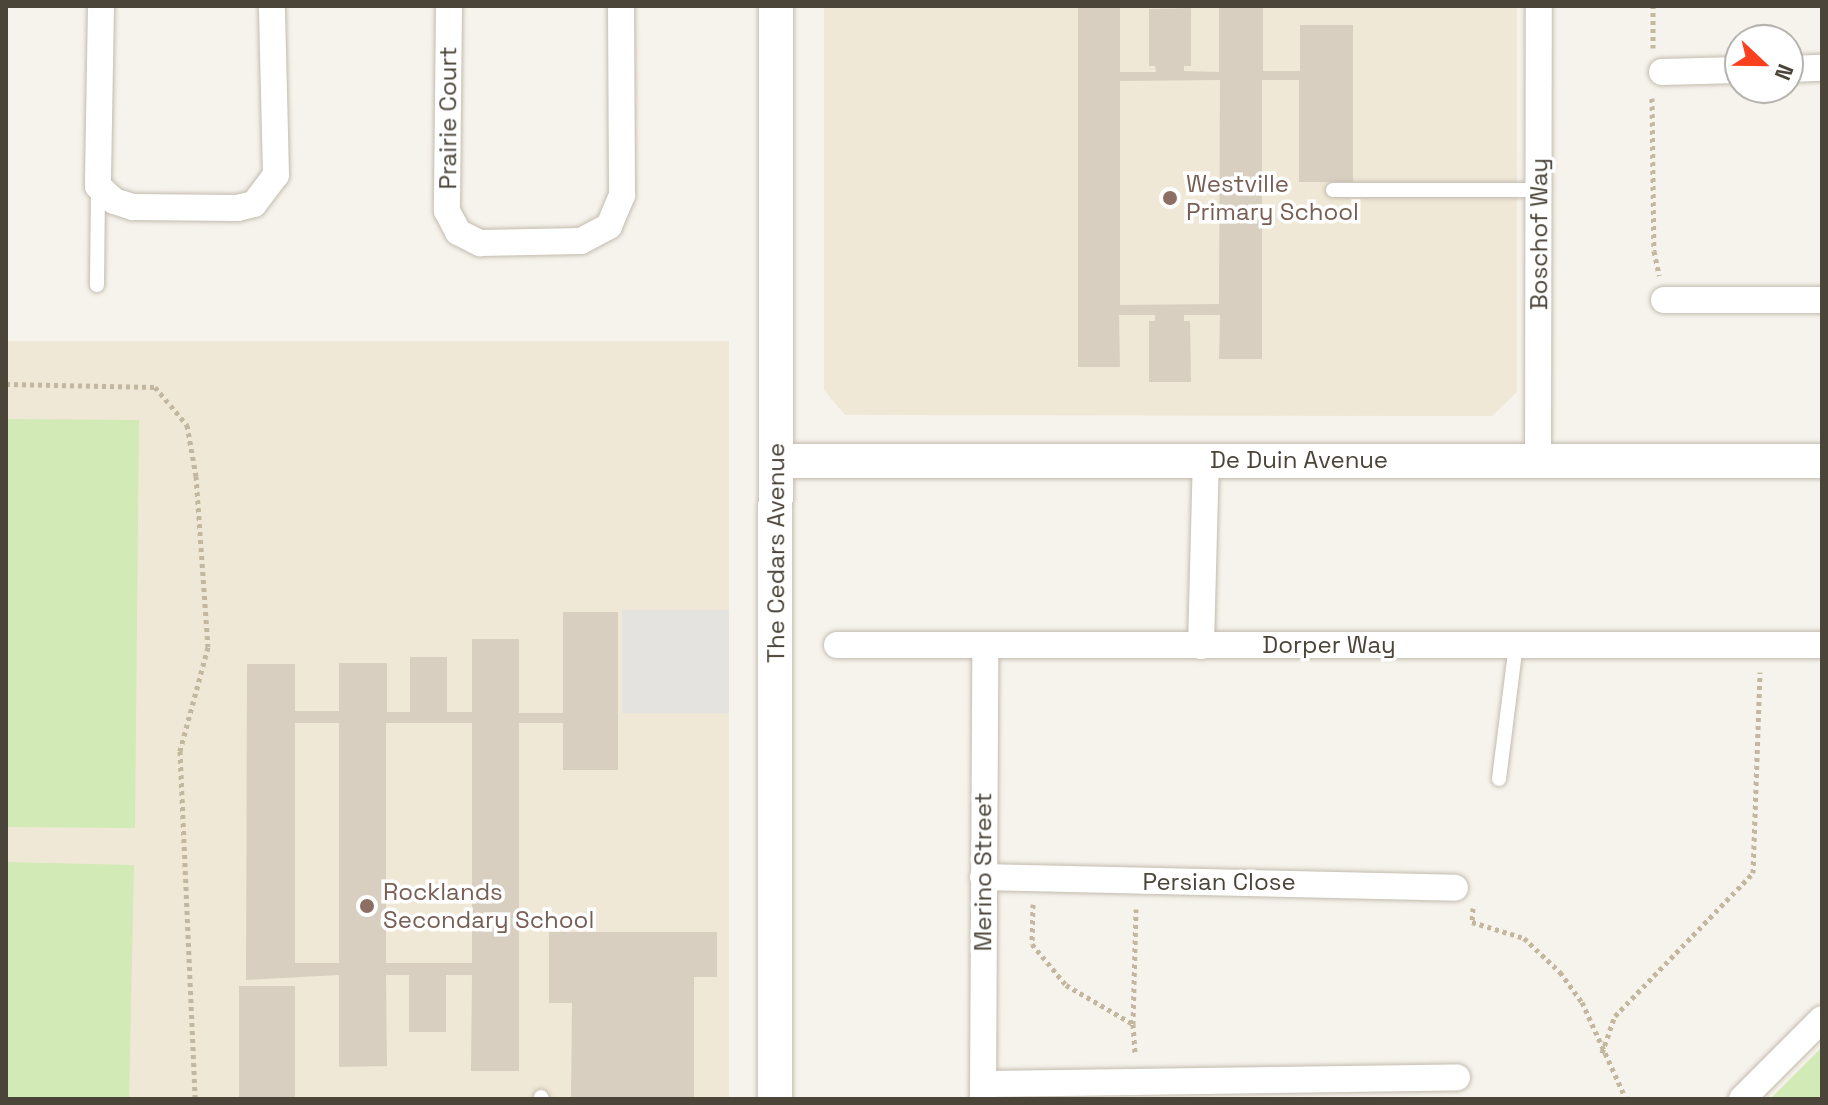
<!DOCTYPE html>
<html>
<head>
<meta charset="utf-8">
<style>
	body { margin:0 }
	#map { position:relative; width:1828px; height:1105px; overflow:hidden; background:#f6f3ec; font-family:"Space Grotesk",sans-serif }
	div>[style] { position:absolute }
	.education>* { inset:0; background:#efe8d6 }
	.green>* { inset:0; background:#d2eab5 }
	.parking>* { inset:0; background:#e5e3e0 }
	.building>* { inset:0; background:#d8cfc1 }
	.path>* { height:5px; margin-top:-2.5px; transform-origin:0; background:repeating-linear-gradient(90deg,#c4b79f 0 4px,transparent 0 8px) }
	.roads { filter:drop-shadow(0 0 2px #c2bbae) drop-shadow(0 0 2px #c2bbae) }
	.service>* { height:14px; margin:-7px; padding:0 7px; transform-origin:7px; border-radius:7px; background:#fff }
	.minor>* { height:26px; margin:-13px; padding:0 13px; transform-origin:13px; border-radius:13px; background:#fff }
	.tertiary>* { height:34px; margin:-17px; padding:0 17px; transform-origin:17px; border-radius:17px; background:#fff }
	.dots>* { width:22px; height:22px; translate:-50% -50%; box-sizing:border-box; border:4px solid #fff; border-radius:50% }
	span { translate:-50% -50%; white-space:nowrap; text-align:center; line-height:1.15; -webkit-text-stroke:7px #fff; paint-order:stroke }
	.street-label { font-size:24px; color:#4b4439 }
	.education-label { font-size:24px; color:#785e54 }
	.left { translate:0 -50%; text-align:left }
	.frame { position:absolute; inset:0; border:8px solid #4b4439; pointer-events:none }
	.north { position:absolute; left:1724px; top:24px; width:80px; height:80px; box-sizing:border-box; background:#fff; border:2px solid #b7b4b0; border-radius:50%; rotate:112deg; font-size:22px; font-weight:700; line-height:32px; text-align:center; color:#4b4439 }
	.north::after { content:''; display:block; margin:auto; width:28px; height:36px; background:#fc3f1d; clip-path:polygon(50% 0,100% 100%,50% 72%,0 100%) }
</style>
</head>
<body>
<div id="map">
	<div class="education">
		<div style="clip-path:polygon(824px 6px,1517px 6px,1517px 392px,1492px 416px,845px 415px,824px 390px)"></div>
		<div style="clip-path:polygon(6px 341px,729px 341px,729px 1099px,6px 1099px)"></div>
	</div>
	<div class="green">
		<div style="clip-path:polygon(6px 419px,139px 420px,135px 828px,6px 827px)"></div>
		<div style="clip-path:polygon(6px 862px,134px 865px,129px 1099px,6px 1099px)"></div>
		<div style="clip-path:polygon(1822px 1047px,1822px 1099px,1770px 1099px)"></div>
	</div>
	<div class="parking">
		<div style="clip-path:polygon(622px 610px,729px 610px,729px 713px,622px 713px)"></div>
	</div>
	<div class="building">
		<div style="clip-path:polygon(evenodd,1078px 6px,1120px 6px,1120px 72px,1156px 72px,1155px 66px,1149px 66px,1149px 9px,1191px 8px,1191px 66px,1184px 66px,1184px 71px,1219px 72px,1219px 6px,1263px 6px,1263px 71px,1300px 71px,1300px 25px,1353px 25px,1353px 182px,1299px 182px,1299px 80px,1262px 80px,1262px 359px,1219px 359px,1220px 315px,1184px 315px,1184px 321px,1190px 321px,1191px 382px,1149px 382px,1149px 321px,1155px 321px,1155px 315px,1119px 315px,1120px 367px,1078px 367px,1078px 6px,1220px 80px,1219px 304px,1120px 305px,1120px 81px,1220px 80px)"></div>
		<div style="clip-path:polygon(evenodd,563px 612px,618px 612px,618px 770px,563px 770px,563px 723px,519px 723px,519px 1071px,471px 1071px,472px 975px,446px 975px,446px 1032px,409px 1032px,409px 975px,386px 975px,387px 1066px,339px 1067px,339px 975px,246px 980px,247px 664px,295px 664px,295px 711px,339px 711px,339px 663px,387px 663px,387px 712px,410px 712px,410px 657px,447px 657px,447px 712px,472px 712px,472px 639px,519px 639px,519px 713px,563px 713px,563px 612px,295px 723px,339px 723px,339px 963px,295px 963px,295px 723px,563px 612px,386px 723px,472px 723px,472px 963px,386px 963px,386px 723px)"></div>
		<div style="clip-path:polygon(549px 932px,717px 932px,717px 977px,694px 977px,694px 1099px,571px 1099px,572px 1003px,549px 1003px)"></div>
		<div style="clip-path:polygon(239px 986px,295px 986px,295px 1099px,239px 1099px)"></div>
	</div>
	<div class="path">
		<div style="left:1653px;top:48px;width:42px;rotate:-90deg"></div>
		<div style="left:1652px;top:98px;width:153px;rotate:89.3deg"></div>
		<div style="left:1654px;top:251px;width:25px;rotate:78deg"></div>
		<div style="left:6px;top:384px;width:149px;rotate:1.2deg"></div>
		<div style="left:155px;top:387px;width:50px;rotate:49.9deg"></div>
		<div style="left:187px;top:425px;width:52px;rotate:80deg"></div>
		<div style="left:196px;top:476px;width:171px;rotate:86deg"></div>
		<div style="left:208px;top:647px;width:108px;rotate:105.1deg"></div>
		<div style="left:180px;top:751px;width:348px;rotate:87.5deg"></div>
		<div style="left:1033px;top:904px;width:40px;rotate:91.4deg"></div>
		<div style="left:1032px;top:944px;width:53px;rotate:50.3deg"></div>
		<div style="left:1066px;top:985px;width:78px;rotate:30.2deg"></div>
		<div style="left:1133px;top:1024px;width:31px;rotate:86deg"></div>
		<div style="left:1473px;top:908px;width:14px;rotate:94deg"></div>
		<div style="left:1472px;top:922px;width:54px;rotate:17.1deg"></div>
		<div style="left:1524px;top:938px;width:50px;rotate:43.4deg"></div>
		<div style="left:1560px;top:972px;width:37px;rotate:54deg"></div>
		<div style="left:1582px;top:1002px;width:107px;rotate:65.6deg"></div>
		<div style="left:1133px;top:1024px;width:115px;rotate:-88.5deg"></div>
		<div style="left:1602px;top:1053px;width:39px;rotate:-71deg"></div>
		<div style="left:1615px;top:1016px;width:199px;rotate:-46deg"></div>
		<div style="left:1753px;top:873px;width:201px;rotate:-88deg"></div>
	</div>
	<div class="roads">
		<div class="service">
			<div style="left:1333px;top:190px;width:206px"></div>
			<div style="left:97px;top:285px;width:99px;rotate:-89.4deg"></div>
			<div style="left:1499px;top:779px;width:135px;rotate:-82.8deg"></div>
			<div style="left:541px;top:1097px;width:2px;rotate:63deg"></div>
		</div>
		<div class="minor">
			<div style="left:101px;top:6px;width:180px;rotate:91deg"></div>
			<div style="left:98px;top:186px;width:22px;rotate:43deg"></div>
			<div style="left:114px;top:201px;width:20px;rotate:18deg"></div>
			<div style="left:133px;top:207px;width:104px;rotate:0.6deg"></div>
			<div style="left:237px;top:208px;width:17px;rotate:-13deg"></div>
			<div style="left:254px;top:204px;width:36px;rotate:-53deg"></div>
			<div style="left:276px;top:175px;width:169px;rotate:-91.4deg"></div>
			<div style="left:449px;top:6px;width:205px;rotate:90.6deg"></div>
			<div style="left:447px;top:211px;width:24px;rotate:62deg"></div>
			<div style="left:458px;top:232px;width:25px;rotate:27deg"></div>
			<div style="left:480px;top:243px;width:101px;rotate:-1.1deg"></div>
			<div style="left:581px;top:241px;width:32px;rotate:-28deg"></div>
			<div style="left:609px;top:226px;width:34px;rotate:-67deg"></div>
			<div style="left:622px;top:195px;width:189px;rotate:-90.3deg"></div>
			<div style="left:1788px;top:69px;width:34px;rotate:-2deg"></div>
			<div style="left:1662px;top:72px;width:78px;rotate:-1.5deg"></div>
			<div style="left:1664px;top:300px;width:158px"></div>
			<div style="left:1538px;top:461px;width:455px;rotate:-89.9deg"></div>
			<div style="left:837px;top:645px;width:985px"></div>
			<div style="left:1201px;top:646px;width:185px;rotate:-88.5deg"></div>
			<div style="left:983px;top:877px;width:472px;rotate:1.3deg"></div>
			<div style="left:983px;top:1084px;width:474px;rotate:-0.8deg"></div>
			<div style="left:983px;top:1098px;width:452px;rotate:-89.7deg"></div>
			<div style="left:1742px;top:1099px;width:113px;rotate:-45deg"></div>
		</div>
		<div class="tertiary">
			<div style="left:776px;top:461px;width:1046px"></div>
			<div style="left:775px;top:1099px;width:1093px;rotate:-89.95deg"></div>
		</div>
	</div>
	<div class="dots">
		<div style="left:1170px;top:198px;background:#8d6e63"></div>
		<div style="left:367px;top:906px;background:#8d6e63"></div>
	</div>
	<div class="street-label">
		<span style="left:448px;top:118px;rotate:-90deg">Prairie Court</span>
		<span style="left:1539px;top:234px;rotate:-90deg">Boschof Way</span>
		<span style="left:1299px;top:460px">De Duin Avenue</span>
		<span style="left:776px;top:553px;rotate:-90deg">The Cedars Avenue</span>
		<span style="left:1329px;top:645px">Dorper Way</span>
		<span style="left:983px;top:872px;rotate:-90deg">Merino Street</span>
		<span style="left:1219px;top:882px">Persian Close</span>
	</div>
	<div class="education-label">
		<span class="left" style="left:1186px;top:198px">Westville<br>Primary School</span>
		<span class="left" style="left:383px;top:906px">Rocklands<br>Secondary School</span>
	</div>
	<div class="frame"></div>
	<div class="north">N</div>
</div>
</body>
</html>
